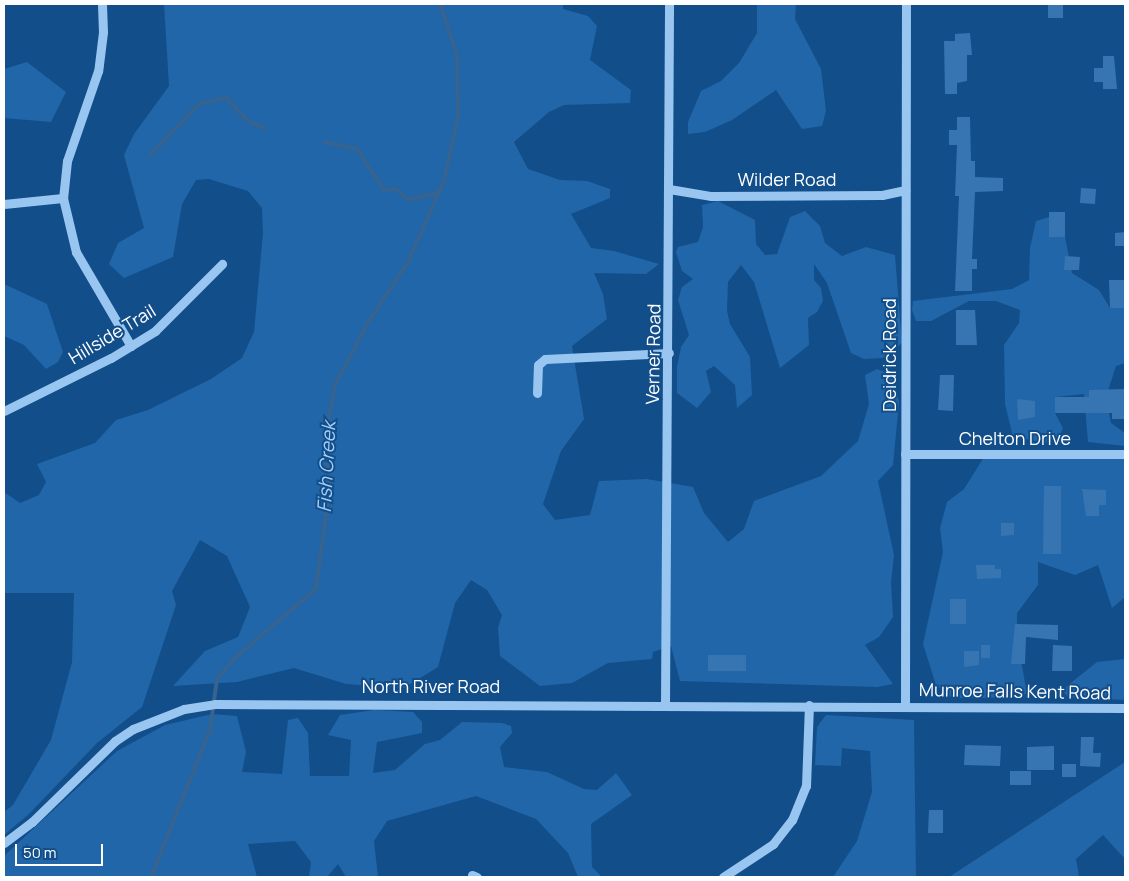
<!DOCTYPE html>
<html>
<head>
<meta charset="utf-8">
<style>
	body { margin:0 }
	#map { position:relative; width:1129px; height:881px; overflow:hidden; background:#124e8a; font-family:Manrope,sans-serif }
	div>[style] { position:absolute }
	.green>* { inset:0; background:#2166a8 }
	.stream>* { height:4px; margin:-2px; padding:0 2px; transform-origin:2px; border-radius:2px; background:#36638f }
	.building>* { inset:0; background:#3675b2 }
	.minor>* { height:9px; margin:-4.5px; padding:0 4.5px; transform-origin:4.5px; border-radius:4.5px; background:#99c6f0 }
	span { translate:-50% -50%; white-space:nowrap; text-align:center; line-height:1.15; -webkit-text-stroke:4px #124e8a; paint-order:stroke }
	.street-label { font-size:18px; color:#fff }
	.water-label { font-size:19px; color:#a4d0f8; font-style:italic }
	.frame { position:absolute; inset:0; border:5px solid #fff; pointer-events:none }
	.scale { position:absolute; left:15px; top:844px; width:88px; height:22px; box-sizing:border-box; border:2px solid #fff; border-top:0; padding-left:6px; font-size:15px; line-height:18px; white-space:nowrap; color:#fff; -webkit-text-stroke:4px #124e8a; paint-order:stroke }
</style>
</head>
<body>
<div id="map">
	<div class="green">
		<div style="clip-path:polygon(164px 4px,563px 4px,563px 9px,588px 16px,597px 26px,590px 60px,631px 90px,630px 103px,564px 105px,549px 112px,514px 142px,528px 169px,560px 180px,587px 181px,610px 189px,610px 198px,571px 214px,591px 248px,614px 251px,659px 264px,646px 274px,594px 273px,603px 294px,607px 319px,572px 346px,584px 419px,561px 451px,543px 504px,555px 520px,590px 515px,599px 481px,647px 479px,693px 487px,704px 513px,728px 542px,744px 529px,754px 501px,821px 476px,858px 441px,869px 404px,865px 375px,877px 369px,894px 376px,899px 403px,893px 465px,878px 481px,894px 555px,891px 582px,893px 617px,879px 637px,865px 645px,893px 684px,877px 687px,680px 681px,671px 646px,653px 652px,652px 659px,608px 663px,572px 683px,540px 686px,500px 656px,498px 628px,502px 615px,487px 590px,471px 580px,455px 603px,438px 667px,404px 688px,346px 684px,294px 668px,237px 682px,173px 686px,205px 651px,238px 637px,250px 607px,227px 556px,200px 540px,172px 591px,176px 605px,142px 707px,97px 743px,29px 814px,4px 835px,4px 812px,13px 805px,51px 740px,72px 662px,74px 593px,4px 593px,4px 492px,20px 503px,39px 495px,46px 482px,37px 464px,95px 443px,116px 420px,148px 410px,211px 379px,242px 358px,254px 332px,263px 233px,262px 208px,248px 191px,209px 179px,196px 180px,182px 204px,173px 257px,124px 278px,109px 264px,118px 243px,144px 228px,124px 155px,134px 134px,169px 86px)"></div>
		<div style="clip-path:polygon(757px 4px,796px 4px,795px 19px,821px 69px,826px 111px,822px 126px,802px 129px,776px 90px,732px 120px,705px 132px,688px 134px,688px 122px,701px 91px,721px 81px,739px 63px,757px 33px)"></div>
		<div style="clip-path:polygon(27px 62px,66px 92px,51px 122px,4px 118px,4px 69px)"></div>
		<div style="clip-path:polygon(718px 201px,755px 220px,756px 244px,765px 255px,777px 254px,790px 217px,805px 211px,820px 226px,825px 243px,842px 256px,866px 247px,895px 255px,902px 343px,883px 358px,864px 359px,851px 353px,827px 283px,814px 264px,814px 280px,821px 288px,823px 301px,817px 312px,808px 318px,809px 345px,780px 368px,754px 282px,741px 265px,728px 282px,727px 311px,730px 324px,750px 357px,752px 395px,737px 408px,735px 385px,714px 366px,706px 371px,711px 392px,697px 408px,677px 393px,677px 367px,681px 347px,689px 335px,678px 300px,682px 287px,693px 279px,682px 271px,676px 252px,678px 247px,698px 242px,703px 227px,702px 205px)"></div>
		<div style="clip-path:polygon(1049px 217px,1049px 237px,1065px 237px,1072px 273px,1099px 290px,1110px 308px,1125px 308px,1125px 363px,1116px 366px,1106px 397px,1111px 423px,1125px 433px,1125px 446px,1088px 442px,1084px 394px,1055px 397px,1055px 413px,1063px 428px,1058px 440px,1049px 443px,1013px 437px,1005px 404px,1004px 345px,1019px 323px,1020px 310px,996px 301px,969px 301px,931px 321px,916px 321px,912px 310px,913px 301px,1012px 289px,1029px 280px,1030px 248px,1036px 221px)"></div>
		<div style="clip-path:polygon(4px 284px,47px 304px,63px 352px,58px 362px,46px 369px,24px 345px,4px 336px)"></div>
		<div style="clip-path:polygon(986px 454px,1125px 454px,1125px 597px,1112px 608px,1098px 565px,1075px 575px,1038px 562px,1038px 585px,1017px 613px,1017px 638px,1027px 694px,990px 698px,952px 698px,936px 685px,923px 644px,943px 552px,940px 528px,947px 502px,964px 489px)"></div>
		<div style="clip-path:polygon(1125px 659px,1125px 700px,1068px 697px,1062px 690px,1097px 662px)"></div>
		<div style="clip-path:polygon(374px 710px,413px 712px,422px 722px,422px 733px,377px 742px,373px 773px,395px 770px,425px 744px,440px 740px,462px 722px,502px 723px,511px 726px,512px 733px,500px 747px,504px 767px,547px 772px,584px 789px,597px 790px,616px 773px,632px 795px,591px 824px,592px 867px,602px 877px,578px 877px,568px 853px,536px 819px,476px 796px,387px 821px,374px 841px,378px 877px,346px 877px,338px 864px,327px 877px,309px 877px,311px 862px,295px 841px,248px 844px,257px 877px,4px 877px,4px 856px,117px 751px,165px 725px,212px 714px,237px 716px,246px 752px,242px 772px,282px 774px,288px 720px,298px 718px,308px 733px,310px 776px,349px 776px,351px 740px,328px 735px,340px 715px)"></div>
		<div style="clip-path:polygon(826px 715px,914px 720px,916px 877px,833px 877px,857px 841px,872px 792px,870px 751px,842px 748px,841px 766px,815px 765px,817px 727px)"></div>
		<div style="clip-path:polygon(1125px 762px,1125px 859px,1103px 835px,1076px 859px,1079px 877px,949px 877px)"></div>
	</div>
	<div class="stream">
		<div style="left:325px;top:142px;width:33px;rotate:12deg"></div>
		<div style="left:357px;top:149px;width:49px;rotate:56.6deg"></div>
		<div style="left:384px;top:190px;width:12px;rotate:-5deg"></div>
		<div style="left:396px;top:189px;width:17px;rotate:40deg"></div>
		<div style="left:409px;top:200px;width:31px;rotate:-15deg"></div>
		<div style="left:150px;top:155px;width:71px;rotate:-46.1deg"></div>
		<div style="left:199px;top:104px;width:28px;rotate:-13deg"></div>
		<div style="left:226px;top:98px;width:33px;rotate:46deg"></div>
		<div style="left:249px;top:122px;width:17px;rotate:21deg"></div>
		<div style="left:151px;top:877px;width:158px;rotate:-68.1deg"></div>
		<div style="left:210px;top:730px;width:51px;rotate:-82.2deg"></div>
		<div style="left:217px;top:679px;width:29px;rotate:-49deg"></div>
		<div style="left:236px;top:657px;width:105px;rotate:-40.4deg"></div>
		<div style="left:316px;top:589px;width:106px;rotate:-82.4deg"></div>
		<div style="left:330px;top:484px;width:46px;rotate:-96.2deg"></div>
		<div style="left:325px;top:438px;width:54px;rotate:-79.3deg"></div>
		<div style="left:335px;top:385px;width:69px;rotate:-62.3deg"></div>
		<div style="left:367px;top:324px;width:74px;rotate:-56.5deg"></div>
		<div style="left:408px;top:262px;width:89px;rotate:-66deg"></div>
		<div style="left:444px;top:181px;width:66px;rotate:-77.8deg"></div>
		<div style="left:458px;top:116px;width:61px;rotate:-90.9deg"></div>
		<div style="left:457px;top:55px;width:54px;rotate:-108.4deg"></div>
	</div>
	<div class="building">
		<div style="clip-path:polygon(1048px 4px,1063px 4px,1063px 18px,1048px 18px)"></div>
		<div style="clip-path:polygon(970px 33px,972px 55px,967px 55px,967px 81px,957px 83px,957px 94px,945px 94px,944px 41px,955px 41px,955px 34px)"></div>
		<div style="clip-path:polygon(1103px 56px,1114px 56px,1117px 89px,1103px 89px,1103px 82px,1094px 82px,1094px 68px,1103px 68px)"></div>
		<div style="clip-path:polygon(957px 117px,970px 117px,971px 161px,975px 161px,975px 177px,1003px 178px,1003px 191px,975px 192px,972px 259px,977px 259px,977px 269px,972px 269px,972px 291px,955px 291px,959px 196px,955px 196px,957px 145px,949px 145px,949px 130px,957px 130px)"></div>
		<div style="clip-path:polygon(1081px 188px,1096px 189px,1095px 204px,1080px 203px)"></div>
		<div style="clip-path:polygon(1049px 212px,1065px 212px,1065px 237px,1049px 237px)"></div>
		<div style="clip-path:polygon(1125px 232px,1125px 246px,1115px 246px,1115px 233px)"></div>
		<div style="clip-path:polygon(1065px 256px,1080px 257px,1079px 270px,1064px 270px)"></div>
		<div style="clip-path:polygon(1109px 280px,1125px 280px,1125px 308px,1110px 308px)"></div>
		<div style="clip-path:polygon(956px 310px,975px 310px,977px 345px,956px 345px)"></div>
		<div style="clip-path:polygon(940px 375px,954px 375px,953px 411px,938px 410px)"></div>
		<div style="clip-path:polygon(1125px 389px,1125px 419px,1112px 419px,1112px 413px,1055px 413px,1055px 397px,1089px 397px,1089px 390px)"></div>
		<div style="clip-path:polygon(1017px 399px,1035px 401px,1035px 417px,1018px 420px)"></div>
		<div style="clip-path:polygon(1044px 486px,1061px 486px,1061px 554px,1043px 554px)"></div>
		<div style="clip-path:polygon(1082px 489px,1106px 490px,1106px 505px,1099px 505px,1099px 516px,1086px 516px)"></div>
		<div style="clip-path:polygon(1001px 523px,1014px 523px,1014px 535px,1001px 536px)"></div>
		<div style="clip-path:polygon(976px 565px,995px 565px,995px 569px,1001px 569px,1001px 578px,977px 579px)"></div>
		<div style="clip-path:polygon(950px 599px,966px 599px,966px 624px,950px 624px)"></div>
		<div style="clip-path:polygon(1015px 624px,1058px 625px,1058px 640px,1026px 637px,1025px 664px,1011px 664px)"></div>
		<div style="clip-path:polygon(981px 645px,990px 645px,990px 658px,981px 658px)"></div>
		<div style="clip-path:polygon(1053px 645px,1072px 646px,1072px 671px,1052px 671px)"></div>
		<div style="clip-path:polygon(964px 651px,979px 651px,979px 665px,964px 667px)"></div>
		<div style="clip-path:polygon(708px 655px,746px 655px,746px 671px,708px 671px)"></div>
		<div style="clip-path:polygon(1081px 737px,1094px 737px,1093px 753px,1101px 753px,1100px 767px,1080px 766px)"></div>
		<div style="clip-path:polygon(965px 745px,1001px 746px,1000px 766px,964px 765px)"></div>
		<div style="clip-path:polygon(1054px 746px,1054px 770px,1027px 770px,1027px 747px)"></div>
		<div style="clip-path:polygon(1062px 764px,1076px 764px,1076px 777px,1062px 777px)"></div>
		<div style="clip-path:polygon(1010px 771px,1031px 771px,1031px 785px,1010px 785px)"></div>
		<div style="clip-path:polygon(929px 810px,943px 810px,943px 833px,928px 833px)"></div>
	</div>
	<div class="minor">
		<div style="left:102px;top:4px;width:28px;rotate:88deg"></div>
		<div style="left:103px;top:32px;width:39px;rotate:97deg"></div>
		<div style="left:98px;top:71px;width:95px;rotate:109deg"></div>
		<div style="left:67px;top:161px;width:37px;rotate:96deg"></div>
		<div style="left:63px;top:198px;width:56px;rotate:76.5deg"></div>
		<div style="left:76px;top:252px;width:109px;rotate:59.7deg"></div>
		<div style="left:669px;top:189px;width:43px;rotate:9.5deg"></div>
		<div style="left:711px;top:196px;width:171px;rotate:-0.3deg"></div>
		<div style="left:882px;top:195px;width:24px;rotate:-12deg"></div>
		<div style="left:4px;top:204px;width:59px;rotate:-5.8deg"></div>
		<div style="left:537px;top:393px;width:28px;rotate:-88deg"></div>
		<div style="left:538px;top:365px;width:9px;rotate:-41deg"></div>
		<div style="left:545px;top:359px;width:124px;rotate:-2.8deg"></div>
		<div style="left:4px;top:411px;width:119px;rotate:-26.4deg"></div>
		<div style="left:111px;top:358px;width:52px;rotate:-31.5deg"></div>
		<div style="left:155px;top:331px;width:95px;rotate:-45deg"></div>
		<div style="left:905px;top:454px;width:220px"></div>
		<div style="left:665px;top:705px;width:701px;rotate:-89.67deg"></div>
		<div style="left:905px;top:706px;width:702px;rotate:-89.92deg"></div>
		<div style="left:4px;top:843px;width:35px;rotate:-37deg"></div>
		<div style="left:32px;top:822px;width:116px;rotate:-44.3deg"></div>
		<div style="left:115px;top:741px;width:22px;rotate:-34deg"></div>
		<div style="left:133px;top:729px;width:55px;rotate:-21.4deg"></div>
		<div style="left:184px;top:709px;width:31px;rotate:-9deg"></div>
		<div style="left:215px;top:704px;width:910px;rotate:0.25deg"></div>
		<div style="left:472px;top:875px;width:5px;rotate:22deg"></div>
		<div style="left:723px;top:877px;width:60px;rotate:-33.4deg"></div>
		<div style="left:773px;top:844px;width:31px;rotate:-52deg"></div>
		<div style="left:792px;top:820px;width:37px;rotate:-68deg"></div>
		<div style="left:806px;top:786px;width:81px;rotate:-87.9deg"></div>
	</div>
	<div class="street-label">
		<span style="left:787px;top:179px">Wilder Road</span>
		<span style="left:112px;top:334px;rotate:-31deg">Hillside Trail</span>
		<span style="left:653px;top:354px;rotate:-89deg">Verner Road</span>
		<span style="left:889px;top:355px;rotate:-90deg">Deidrick Road</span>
		<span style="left:1015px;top:438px">Chelton Drive</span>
		<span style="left:431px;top:686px">North River Road</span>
		<span style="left:1015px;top:691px;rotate:1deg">Munroe Falls Kent Road</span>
	</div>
	<div class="water-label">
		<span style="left:327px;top:467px;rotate:-87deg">Fish Creek</span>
	</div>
	<div class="frame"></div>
	<div class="scale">50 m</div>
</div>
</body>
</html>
